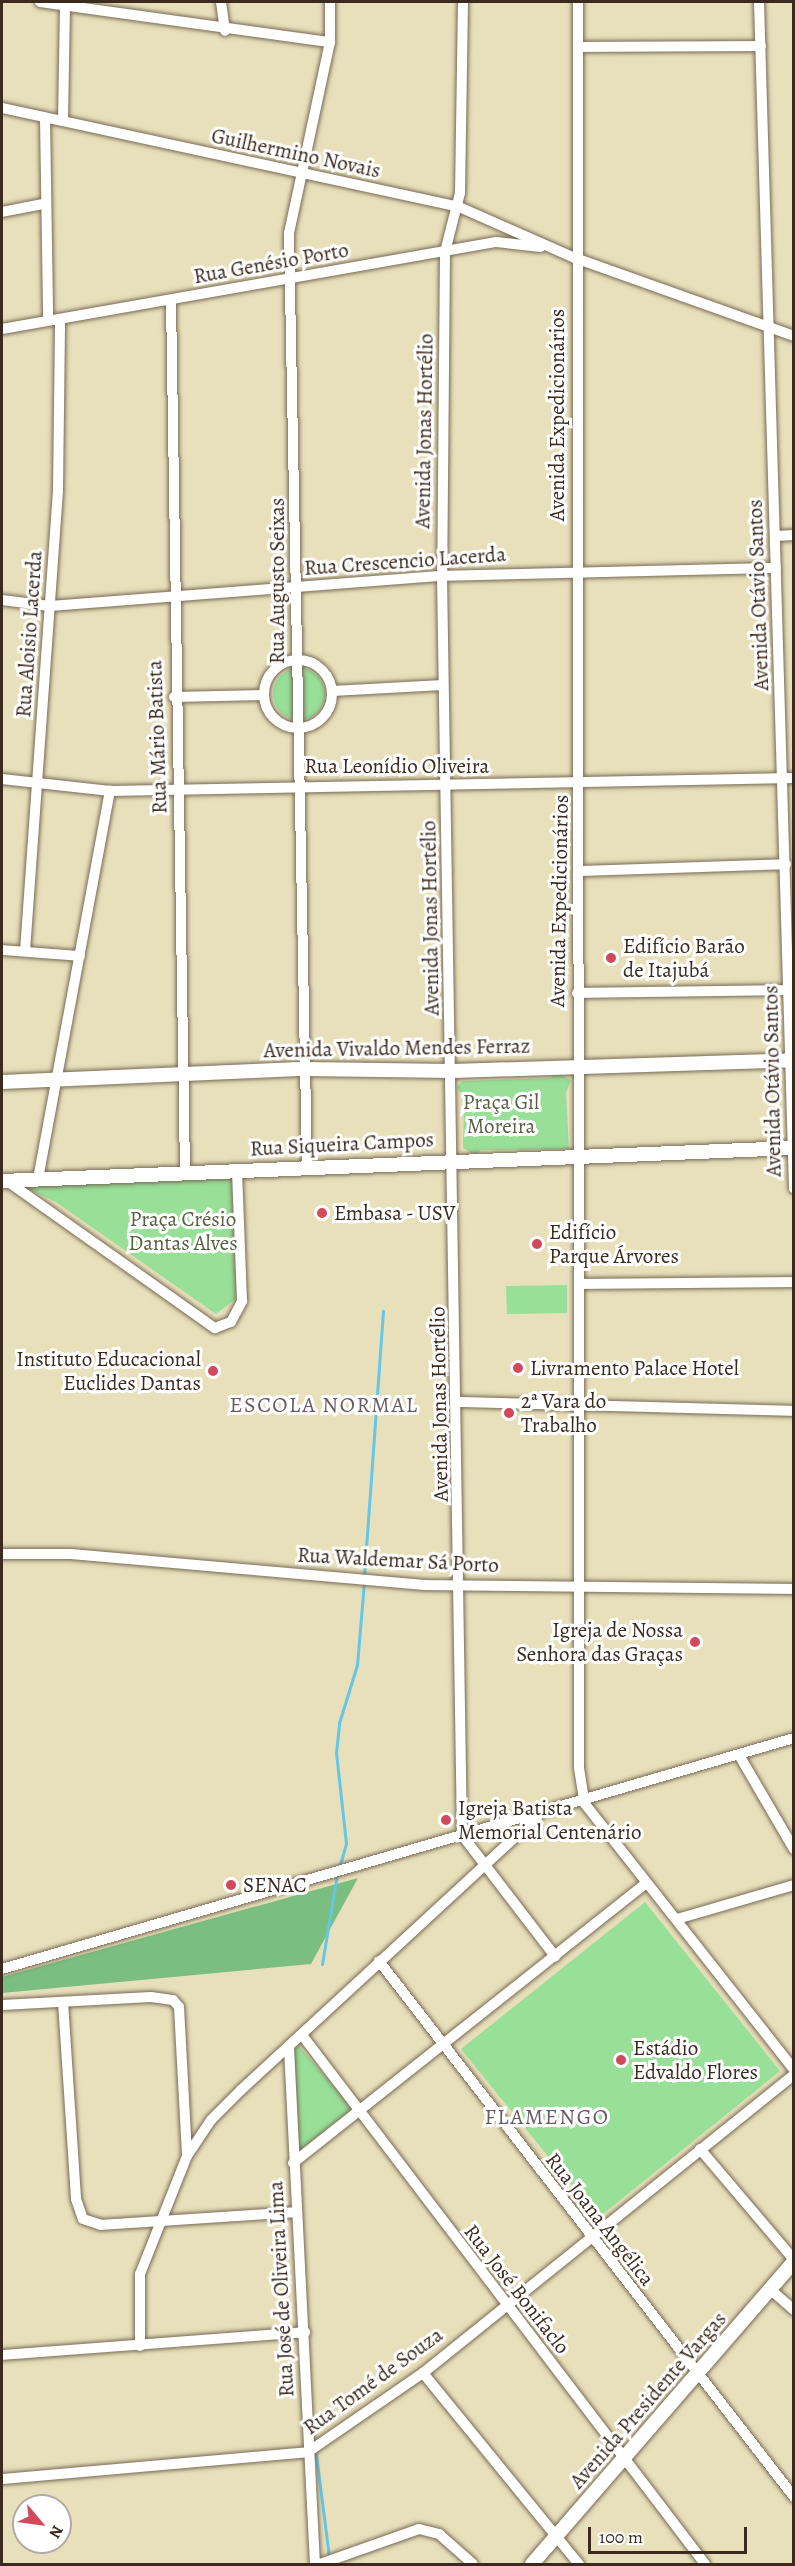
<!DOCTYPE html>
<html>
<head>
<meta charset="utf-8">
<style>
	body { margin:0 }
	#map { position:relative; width:795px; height:2566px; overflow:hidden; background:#e8e0bb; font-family:Alegreya,serif }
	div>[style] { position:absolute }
	.green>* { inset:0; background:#98df98 }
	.round { border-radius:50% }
	.forest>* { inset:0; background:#7abe80 }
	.stream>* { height:3px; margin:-1.5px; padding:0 1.5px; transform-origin:1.5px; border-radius:1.5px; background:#66c6e5 }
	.roads { filter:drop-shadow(0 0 2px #786a55) drop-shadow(0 0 2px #786a55) }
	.minor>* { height:10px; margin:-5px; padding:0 5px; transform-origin:5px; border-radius:5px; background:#fff }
	.minor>.ring { margin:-5px; padding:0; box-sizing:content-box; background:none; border:10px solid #fff; border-radius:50% }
	.major>* { height:14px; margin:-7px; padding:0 7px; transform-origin:7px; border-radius:7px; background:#fff }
	.dots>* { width:16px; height:16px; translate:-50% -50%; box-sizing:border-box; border:3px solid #fff; border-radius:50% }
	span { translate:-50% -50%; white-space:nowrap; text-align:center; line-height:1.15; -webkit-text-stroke:6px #fff; paint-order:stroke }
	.street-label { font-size:21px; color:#3b2a1e }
	.poi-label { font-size:21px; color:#3b2a1e }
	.left { translate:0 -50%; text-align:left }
	.right { translate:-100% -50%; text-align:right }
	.park-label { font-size:21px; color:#576043 }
	.neighbourhood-label { font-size:22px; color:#6a5b62; letter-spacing:1.5px }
	.frame { position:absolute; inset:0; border:3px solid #3b2a1e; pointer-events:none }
	.north { position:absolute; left:12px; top:2494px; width:60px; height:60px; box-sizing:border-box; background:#fff; border:2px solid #b1aaa5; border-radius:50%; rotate:119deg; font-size:16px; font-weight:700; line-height:24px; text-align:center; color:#3b2a1e }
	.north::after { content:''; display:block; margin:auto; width:21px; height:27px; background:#d1495b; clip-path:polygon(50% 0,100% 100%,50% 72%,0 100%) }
	.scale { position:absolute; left:588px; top:2527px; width:159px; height:27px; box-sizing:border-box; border:3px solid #3b2a1e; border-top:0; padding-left:8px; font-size:18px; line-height:21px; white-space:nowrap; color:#3b2a1e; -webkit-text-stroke:4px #fff; paint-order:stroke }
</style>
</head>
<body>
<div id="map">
	<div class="green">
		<div class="round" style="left:273px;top:668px;width:52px;height:52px"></div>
		<div style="clip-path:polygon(556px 1072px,571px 1080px,566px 1093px,569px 1149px,481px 1150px,475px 1155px,463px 1148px,464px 1099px,457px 1087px,462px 1081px,551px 1078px)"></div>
		<div style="clip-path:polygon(232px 1176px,237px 1298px,216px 1314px,56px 1202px,22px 1186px)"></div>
		<div style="clip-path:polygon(567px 1285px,567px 1313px,507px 1314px,506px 1286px)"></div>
		<div style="clip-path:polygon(645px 1902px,780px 2071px,598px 2218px,461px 2049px)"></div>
		<div style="clip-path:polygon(298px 2045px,351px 2106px,350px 2114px,298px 2152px,292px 2055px)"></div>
	</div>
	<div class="forest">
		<div style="clip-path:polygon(358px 1878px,311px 1964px,2px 1993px,2px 1977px)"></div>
	</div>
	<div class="stream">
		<div style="left:364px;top:1576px;width:266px;rotate:-85.9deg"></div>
		<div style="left:339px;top:1868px;width:26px;rotate:-74deg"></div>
		<div style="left:346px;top:1843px;width:91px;rotate:-96.3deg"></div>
		<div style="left:336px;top:1753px;width:30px;rotate:-84deg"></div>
		<div style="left:339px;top:1723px;width:61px;rotate:-72.8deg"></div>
		<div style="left:357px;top:1665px;width:83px;rotate:-85.2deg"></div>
		<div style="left:322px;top:1964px;width:91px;rotate:-80.5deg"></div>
		<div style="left:316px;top:2455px;width:103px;rotate:82.7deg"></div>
	</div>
	<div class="roads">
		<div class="minor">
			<div style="left:40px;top:2px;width:293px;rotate:7.9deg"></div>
			<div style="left:221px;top:2px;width:29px;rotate:82deg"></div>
			<div style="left:463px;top:2px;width:191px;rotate:90.9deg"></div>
			<div style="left:460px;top:193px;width:61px;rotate:104.3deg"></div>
			<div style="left:445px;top:252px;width:324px;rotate:90.5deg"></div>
			<div style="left:442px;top:576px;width:1259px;rotate:89.09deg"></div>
			<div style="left:462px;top:1835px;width:153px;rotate:52.5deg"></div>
			<div style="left:578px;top:2px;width:1766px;rotate:89.97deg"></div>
			<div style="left:579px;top:1768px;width:36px;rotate:81deg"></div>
			<div style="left:585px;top:1804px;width:338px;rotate:51.8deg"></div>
			<div style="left:759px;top:2px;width:1187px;rotate:88.31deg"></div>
			<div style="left:578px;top:47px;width:183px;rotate:-0.3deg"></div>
			<div style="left:2px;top:108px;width:465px;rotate:12.2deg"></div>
			<div style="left:457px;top:206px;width:129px;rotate:23.8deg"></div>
			<div style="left:575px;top:258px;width:232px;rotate:19.6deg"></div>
			<div style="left:45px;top:118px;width:202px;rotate:89.1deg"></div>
			<div style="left:63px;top:121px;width:119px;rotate:-89deg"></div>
			<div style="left:2px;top:212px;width:42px;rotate:-11deg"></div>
			<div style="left:171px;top:300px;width:872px;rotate:89.08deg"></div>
			<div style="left:2px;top:329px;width:502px;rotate:-9.99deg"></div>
			<div style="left:496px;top:242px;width:45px;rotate:6.3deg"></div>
			<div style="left:776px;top:536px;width:18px;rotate:-3deg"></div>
			<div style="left:2px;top:600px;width:48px;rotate:7.1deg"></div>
			<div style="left:50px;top:606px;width:393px;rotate:-4.4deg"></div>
			<div style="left:442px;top:576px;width:334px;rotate:-1.4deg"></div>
			<div class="ring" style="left:264px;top:660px;width:58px;height:58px"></div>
			<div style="left:332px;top:691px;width:111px;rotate:-3.1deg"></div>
			<div style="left:174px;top:697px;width:90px;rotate:-1.3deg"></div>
			<div style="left:2px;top:779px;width:109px;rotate:6.3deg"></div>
			<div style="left:110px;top:791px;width:684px;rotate:-1.09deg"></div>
			<div style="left:579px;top:871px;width:207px;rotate:-1.9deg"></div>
			<div style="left:2px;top:950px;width:78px;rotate:4.4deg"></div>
			<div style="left:25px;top:951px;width:462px;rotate:-85.9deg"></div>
			<div style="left:58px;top:490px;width:171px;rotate:-89.3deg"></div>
			<div style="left:577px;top:993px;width:212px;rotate:-0.8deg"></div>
			<div style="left:307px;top:1166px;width:933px;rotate:-91.11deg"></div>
			<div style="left:289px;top:233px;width:195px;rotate:-77.9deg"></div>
			<div style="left:330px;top:42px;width:40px;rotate:-90deg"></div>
			<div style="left:38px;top:1179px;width:395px;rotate:-79.5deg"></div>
			<div style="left:7px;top:1181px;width:255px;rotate:35.3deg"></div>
			<div style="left:215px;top:1328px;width:17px;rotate:-21deg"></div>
			<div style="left:231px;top:1322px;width:24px;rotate:-62deg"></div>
			<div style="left:242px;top:1301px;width:130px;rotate:-92.2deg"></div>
			<div style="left:579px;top:1284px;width:215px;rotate:-0.5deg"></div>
			<div style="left:458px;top:1402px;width:336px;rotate:1.5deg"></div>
			<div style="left:2px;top:1554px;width:69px"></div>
			<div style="left:71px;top:1554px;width:355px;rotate:5deg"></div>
			<div style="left:425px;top:1585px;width:369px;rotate:0.6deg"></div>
			<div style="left:739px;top:1755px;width:109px;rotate:59.7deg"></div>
			<div style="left:677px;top:1919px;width:122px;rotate:-16.2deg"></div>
			<div style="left:379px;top:1961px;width:678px;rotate:52.25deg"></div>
			<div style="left:2px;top:1969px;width:825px;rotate:-16.26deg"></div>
			<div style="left:63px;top:2002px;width:197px;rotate:86.2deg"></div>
			<div style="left:76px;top:2199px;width:21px;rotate:71deg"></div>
			<div style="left:83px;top:2219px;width:19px;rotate:18deg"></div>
			<div style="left:101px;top:2225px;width:196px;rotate:-3.8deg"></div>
			<div style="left:2px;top:2005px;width:149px;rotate:-3.1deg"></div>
			<div style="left:151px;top:1997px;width:22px;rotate:8deg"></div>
			<div style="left:173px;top:2000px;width:9px;rotate:49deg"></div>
			<div style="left:179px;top:2007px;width:149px;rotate:86.9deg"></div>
			<div style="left:187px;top:2156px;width:127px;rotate:111.7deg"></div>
			<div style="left:140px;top:2274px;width:72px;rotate:90deg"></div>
			<div style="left:302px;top:2035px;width:665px;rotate:52.7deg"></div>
			<div style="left:289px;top:2048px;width:517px;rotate:87.12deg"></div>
			<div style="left:700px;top:2149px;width:145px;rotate:49.7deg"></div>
			<div style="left:187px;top:2156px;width:43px;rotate:-56.3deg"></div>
			<div style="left:211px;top:2120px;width:42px;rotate:-45deg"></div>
			<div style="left:241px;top:2090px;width:403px;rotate:-42.7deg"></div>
			<div style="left:293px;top:2163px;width:449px;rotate:-38.4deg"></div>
			<div style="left:771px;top:2290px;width:30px;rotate:41deg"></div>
			<div style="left:2px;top:2355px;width:304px;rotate:-4.3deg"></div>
			<div style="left:423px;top:2373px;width:247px;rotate:50.8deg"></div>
			<div style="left:2px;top:2479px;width:307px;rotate:-5deg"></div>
			<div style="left:308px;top:2452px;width:140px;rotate:-34.5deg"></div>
			<div style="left:423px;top:2373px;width:476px;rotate:-38.8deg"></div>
			<div style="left:320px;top:2564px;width:105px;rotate:-19.5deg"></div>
			<div style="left:419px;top:2529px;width:21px;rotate:14deg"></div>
			<div style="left:439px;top:2534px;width:45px;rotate:41.4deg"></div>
		</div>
		<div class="major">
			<div style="left:2px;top:1082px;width:303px;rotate:-2.5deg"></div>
			<div style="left:305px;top:1069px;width:148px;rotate:0.8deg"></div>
			<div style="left:453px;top:1071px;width:341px;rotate:-1.8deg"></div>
			<div style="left:2px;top:1181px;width:793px;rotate:-2.39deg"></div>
			<div style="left:532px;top:2564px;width:400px;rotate:-49.1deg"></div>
		</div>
	</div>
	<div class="dots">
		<div style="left:611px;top:958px;background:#d1495b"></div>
		<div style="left:322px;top:1213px;background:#d1495b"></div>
		<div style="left:537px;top:1244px;background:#d1495b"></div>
		<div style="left:518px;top:1368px;background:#d1495b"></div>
		<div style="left:213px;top:1371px;background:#d1495b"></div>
		<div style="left:509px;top:1413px;background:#d1495b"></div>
		<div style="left:695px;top:1642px;background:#d1495b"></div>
		<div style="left:446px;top:1820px;background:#d1495b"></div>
		<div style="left:231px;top:1885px;background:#d1495b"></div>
		<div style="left:621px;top:2060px;background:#d1495b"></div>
	</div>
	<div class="street-label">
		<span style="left:296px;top:153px;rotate:12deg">Guilhermino Novais</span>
		<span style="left:271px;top:263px;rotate:-10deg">Rua Genésio Porto</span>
		<span style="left:557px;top:415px;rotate:-90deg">Avenida Expedicionários</span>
		<span style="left:424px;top:431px;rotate:-89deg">Avenida Jonas Hortélio</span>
		<span style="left:405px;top:561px;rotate:-4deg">Rua Crescencio Lacerda</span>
		<span style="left:277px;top:581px;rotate:-90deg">Rua Augusto Seixas</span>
		<span style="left:758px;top:595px;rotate:-92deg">Avenida Otávio Santos</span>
		<span style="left:29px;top:634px;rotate:-86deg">Rua Aloisio Lacerda</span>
		<span style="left:157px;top:737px;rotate:-92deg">Rua Mário Batista</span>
		<span style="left:397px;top:766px">Rua Leonídio Oliveira</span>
		<span style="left:559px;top:901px;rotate:-89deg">Avenida Expedicionários</span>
		<span style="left:430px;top:918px;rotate:-91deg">Avenida Jonas Hortélio</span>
		<span style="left:397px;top:1048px;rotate:-1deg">Avenida Vivaldo Mendes Ferraz</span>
		<span style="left:772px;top:1081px;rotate:-91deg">Avenida Otávio Santos</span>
		<span style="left:342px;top:1144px;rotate:-3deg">Rua Siqueira Campos</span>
		<span style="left:439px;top:1404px;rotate:-91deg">Avenida Jonas Hortélio</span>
		<span style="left:398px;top:1560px;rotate:3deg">Rua Waldemar Sá Porto</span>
		<span style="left:600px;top:2219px;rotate:52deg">Rua Joana Angélica</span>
		<span style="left:281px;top:2289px;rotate:-93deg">Rua José de Oliveira Lima</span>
		<span style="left:517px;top:2289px;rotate:52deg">Rua José Bonifaclo</span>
		<span style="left:373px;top:2381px;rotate:-36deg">Rua Tomé de Souza</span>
		<span style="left:648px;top:2400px;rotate:-49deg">Avenida Presidente Vargas</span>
	</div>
	<div class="poi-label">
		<span class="left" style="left:623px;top:958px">Edifício Barão<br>de Itajubá</span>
		<span class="left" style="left:334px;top:1213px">Embasa - USV</span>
		<span class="left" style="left:549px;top:1244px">Edifício<br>Parque Árvores</span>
		<span class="right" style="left:201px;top:1371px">Instituto Educacional<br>Euclides Dantas</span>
		<span class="left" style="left:530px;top:1368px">Livramento Palace Hotel</span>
		<span class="left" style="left:521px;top:1413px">2ª Vara do<br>Trabalho</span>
		<span class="right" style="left:683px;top:1642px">Igreja de Nossa<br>Senhora das Graças</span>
		<span class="left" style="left:458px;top:1820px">Igreja Batista<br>Memorial Centenário</span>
		<span class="left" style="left:243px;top:1885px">SENAC</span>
		<span class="left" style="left:633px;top:2060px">Estádio<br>Edvaldo Flores</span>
	</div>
	<div class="park-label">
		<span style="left:501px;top:1114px">Praça Gil<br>Moreira</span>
		<span style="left:183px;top:1231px">Praça Crésio<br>Dantas Alves</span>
	</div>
	<div class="neighbourhood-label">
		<span style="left:324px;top:1406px">ESCOLA NORMAL</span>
		<span style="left:547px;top:2118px">FLAMENGO</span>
	</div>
	<div class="frame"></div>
	<div class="north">N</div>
	<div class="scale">100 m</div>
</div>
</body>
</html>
